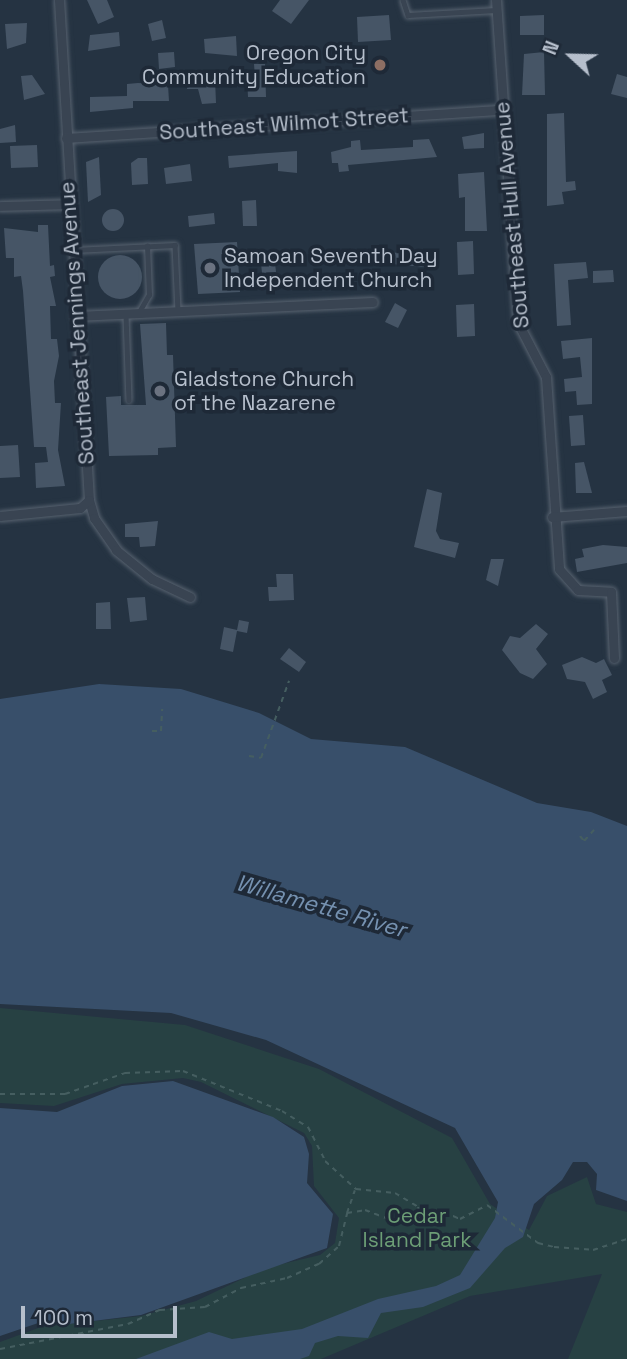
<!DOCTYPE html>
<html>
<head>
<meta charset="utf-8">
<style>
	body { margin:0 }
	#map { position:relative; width:627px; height:1359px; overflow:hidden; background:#253342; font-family:"Space Grotesk",sans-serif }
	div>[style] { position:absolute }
	.green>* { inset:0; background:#274143 }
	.water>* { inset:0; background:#384f6a }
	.building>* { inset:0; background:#465566 }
	.round { border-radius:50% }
	.path>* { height:2px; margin-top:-1px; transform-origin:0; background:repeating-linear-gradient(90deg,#455e60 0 5px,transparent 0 10px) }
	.roads { filter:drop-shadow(0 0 2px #57626f) drop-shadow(0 0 2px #57626f) }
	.service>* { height:4.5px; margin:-2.25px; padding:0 2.25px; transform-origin:2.25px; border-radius:2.25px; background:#394452 }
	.minor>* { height:9px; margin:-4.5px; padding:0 4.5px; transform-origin:4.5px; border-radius:4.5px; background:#394452 }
	.dots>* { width:19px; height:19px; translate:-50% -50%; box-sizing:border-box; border:4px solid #1e2937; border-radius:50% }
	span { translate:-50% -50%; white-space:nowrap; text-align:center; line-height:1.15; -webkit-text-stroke:7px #1e2937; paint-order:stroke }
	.poi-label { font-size:21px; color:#b6bfcc }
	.right { translate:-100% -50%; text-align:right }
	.left { translate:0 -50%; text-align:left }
	.street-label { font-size:21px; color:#b6bfcc }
	.park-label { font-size:21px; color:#6c9e76 }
	.water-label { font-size:23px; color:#7591b0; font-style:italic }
	.north { position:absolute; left:536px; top:21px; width:70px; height:70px; -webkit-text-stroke:5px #1e2937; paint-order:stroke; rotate:292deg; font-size:19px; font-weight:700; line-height:28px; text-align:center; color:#b6bfcc }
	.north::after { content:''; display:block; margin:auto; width:24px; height:32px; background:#b6bfcc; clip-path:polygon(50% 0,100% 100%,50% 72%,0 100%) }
	.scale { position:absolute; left:21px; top:1306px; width:156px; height:32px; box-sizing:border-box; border:4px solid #b6bfcc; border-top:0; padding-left:9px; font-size:21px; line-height:24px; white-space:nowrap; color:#b6bfcc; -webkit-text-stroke:5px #1e2937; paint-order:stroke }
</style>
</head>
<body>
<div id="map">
	<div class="green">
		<div style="clip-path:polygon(0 1008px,185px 1025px,319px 1069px,452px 1138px,490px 1204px,529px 1230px,547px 1196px,587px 1177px,596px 1204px,627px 1212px,627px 1359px,568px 1359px,602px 1274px,470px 1296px,321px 1359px,0 1359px,0 1342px,41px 1327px,141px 1316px,196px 1301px,265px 1268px,320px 1255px,335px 1243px,339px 1218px,314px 1186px,312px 1146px,304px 1133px,201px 1082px,183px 1078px,122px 1084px,54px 1106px,0 1103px)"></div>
	</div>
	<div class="water">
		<div style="clip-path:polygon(99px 684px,181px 689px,259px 713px,311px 739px,405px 747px,537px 803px,591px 812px,627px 826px,627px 1201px,596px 1190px,597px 1174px,587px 1162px,573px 1162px,562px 1180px,534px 1204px,523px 1237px,505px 1248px,470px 1288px,423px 1307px,381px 1313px,368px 1338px,338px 1336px,315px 1343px,309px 1356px,300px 1359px,136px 1359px,209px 1332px,232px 1339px,302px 1329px,378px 1299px,436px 1286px,460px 1275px,495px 1218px,498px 1202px,455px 1128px,266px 1040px,171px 1013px,0 1004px,0 699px)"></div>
		<div style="clip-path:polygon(173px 1081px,273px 1117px,304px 1137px,309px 1154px,307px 1183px,333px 1214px,327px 1248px,141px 1315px,69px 1324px,47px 1320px,0 1336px,0 1108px,57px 1112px,122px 1086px)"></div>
	</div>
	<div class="building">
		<div style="clip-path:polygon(87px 0,107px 0,114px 17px,98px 24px)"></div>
		<div style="clip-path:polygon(280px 0,309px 0,291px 24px,272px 11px)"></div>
		<div style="clip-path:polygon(389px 15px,391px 40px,358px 42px,357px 17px)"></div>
		<div style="clip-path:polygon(544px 15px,544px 35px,520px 35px,520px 16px)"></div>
		<div style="clip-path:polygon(162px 20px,166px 38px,152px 41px,148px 24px)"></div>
		<div style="clip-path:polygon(27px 23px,26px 43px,7px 49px,5px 24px)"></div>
		<div style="clip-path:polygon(119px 32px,120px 46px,88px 51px,90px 35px)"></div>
		<div style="clip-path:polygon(236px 36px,237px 56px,205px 53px,204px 39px)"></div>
		<div style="clip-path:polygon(174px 52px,175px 67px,159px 69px,158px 53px)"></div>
		<div style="clip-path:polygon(544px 52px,545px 95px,522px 95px,524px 54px)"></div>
		<div style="clip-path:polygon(254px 64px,265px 64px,266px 97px,248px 97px,247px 78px,255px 78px)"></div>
		<div style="clip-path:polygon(617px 74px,627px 77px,627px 98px,611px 94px)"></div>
		<div style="clip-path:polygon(32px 75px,45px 94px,24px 100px,21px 76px)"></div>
		<div style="clip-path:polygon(215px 78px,216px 103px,202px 104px,198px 89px,187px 89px,187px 79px)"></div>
		<div style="clip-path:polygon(138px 83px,168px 85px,169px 101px,133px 101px,133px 108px,90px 112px,90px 97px,127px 96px,127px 84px)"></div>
		<div style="clip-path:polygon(564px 113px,566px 182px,575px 181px,576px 190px,562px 192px,564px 204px,547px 206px,547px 114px)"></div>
		<div style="clip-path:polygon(15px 125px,16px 142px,0 143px,0 129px)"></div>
		<div style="clip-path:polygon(484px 133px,484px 148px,464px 149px,462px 137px)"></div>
		<div style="clip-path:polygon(429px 139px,437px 157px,348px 165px,349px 171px,339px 172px,338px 163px,332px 163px,331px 152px,351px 147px,351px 141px,360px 140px,361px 150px,413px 147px,413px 140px)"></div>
		<div style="clip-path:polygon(37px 145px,38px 167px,11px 168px,10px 146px)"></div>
		<div style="clip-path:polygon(297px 151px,297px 173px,278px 171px,278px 163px,229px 168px,228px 156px)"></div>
		<div style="clip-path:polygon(99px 157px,101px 195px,88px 202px,86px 162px)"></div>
		<div style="clip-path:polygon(138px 158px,147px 158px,148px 184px,132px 185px,131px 163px)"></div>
		<div style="clip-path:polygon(190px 164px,192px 181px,166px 184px,164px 168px)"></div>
		<div style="clip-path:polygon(484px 172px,487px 231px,465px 231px,465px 197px,459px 198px,458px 174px)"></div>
		<div style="clip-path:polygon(256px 200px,257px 226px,243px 226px,242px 201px)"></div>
		<div class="round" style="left:102px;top:209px;width:22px;height:22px"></div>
		<div style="clip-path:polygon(214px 213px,215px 224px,189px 227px,188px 216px)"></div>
		<div style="clip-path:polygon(38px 225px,48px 225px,50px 266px,54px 265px,55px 276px,50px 277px,56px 306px,50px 306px,51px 339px,57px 339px,59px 356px,54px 381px,55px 403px,61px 403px,58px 450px,65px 486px,36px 488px,35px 463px,48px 462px,46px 447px,34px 447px,23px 291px,21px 276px,14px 277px,14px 258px,6px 258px,4px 228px,38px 232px)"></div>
		<div style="clip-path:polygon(473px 241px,474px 274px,458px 275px,457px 242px)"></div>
		<div style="clip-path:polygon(237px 242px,240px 292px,198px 294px,194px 244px)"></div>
		<div style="clip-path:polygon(423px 251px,424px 267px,391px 264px,390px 253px)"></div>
		<div style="clip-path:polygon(274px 253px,276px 272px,262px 273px,260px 254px)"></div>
		<div class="round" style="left:98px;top:255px;width:44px;height:44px"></div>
		<div style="clip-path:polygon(586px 262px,588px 278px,568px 280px,571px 325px,557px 326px,554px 264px)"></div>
		<div style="clip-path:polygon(613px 270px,614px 282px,593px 283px,593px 271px)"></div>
		<div style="clip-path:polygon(395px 303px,407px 310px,398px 328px,385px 322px)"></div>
		<div style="clip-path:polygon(474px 304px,475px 336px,457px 337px,456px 305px)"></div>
		<div style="clip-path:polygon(166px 323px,167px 355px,173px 355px,176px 447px,158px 448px,158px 455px,109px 456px,106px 397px,121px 396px,121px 405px,146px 405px,140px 324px)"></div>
		<div style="clip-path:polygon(592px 338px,592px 404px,577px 405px,576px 391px,565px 392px,564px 379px,582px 377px,580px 357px,563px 359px,561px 341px)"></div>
		<div style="clip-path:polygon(583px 415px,585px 445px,571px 446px,569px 416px)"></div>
		<div style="clip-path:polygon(18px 445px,20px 477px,0 478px,0 446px)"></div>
		<div style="clip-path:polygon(584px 462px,592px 493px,576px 493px,575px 463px)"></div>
		<div style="clip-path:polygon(427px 489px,442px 493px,436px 531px,440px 539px,459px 543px,455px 558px,414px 547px)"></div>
		<div style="clip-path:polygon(158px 521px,155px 546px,140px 547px,139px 537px,125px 537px,125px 524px)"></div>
		<div style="clip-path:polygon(603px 545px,627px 547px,627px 563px,577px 572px,575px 559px,584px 557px,582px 549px)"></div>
		<div style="clip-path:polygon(491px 559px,504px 559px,498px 586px,486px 580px)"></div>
		<div style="clip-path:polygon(276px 574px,293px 574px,294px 600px,269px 601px,268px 587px,277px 587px)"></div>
		<div style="clip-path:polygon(145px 597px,147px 620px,130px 622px,127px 598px)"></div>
		<div style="clip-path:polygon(110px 602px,111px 629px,96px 629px,96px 603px)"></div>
		<div style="clip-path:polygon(239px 620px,249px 622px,247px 633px,237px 631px,233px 652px,220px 649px,224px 627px,237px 630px)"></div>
		<div style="clip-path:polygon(536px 624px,548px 634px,536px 649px,547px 664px,533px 679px,520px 673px,502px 650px,510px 636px,520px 638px)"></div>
		<div style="clip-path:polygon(289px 648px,306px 662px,299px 672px,280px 659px)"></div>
		<div style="clip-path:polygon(582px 657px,596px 663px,604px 659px,612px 675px,602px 680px,607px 692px,593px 699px,585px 682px,567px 679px,562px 665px)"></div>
	</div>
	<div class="path">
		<div style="left:152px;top:731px;width:9px"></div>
		<div style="left:161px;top:731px;width:22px;rotate:-87deg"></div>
		<div style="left:249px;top:756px;width:12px;rotate:9deg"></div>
		<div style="left:261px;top:758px;width:82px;rotate:-70deg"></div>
		<div style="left:580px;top:836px;width:6px;rotate:51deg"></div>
		<div style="left:584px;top:841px;width:15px;rotate:-48deg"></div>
		<div style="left:0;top:1094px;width:65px"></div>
		<div style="left:65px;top:1094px;width:64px;rotate:-19.3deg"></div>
		<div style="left:125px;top:1073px;width:58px;rotate:-2deg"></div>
		<div style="left:183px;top:1071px;width:107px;rotate:22deg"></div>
		<div style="left:282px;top:1111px;width:31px;rotate:32deg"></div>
		<div style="left:308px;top:1127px;width:38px;rotate:63deg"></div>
		<div style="left:325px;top:1161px;width:42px;rotate:42.1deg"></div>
		<div style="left:356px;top:1189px;width:39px;rotate:6deg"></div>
		<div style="left:395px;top:1193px;width:27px;rotate:31deg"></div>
		<div style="left:418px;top:1207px;width:12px;rotate:70deg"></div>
		<div style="left:347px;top:1213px;width:24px;rotate:-71deg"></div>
		<div style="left:0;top:1349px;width:130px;rotate:-11.1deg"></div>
		<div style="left:128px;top:1324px;width:35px;rotate:-24deg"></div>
		<div style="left:160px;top:1310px;width:45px;rotate:-3.8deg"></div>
		<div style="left:205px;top:1307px;width:41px;rotate:-27.8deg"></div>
		<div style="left:241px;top:1288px;width:47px;rotate:-12.3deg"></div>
		<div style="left:287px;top:1278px;width:35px;rotate:-24deg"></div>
		<div style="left:319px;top:1264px;width:27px;rotate:-42deg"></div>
		<div style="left:339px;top:1246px;width:34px;rotate:-76deg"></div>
		<div style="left:347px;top:1213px;width:18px;rotate:-9deg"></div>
		<div style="left:365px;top:1210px;width:34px;rotate:21deg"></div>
		<div style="left:397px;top:1222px;width:48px;rotate:-12deg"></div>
		<div style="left:444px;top:1212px;width:17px;rotate:24deg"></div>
		<div style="left:460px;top:1219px;width:30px;rotate:-27deg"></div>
		<div style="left:487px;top:1205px;width:64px;rotate:36.7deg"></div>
		<div style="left:538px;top:1243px;width:16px;rotate:14deg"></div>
		<div style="left:554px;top:1247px;width:39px;rotate:4deg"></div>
		<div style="left:593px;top:1250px;width:36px;rotate:-18deg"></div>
	</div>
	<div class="roads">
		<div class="service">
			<div style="left:403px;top:0;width:16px;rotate:72deg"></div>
			<div style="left:408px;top:15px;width:88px;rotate:-3.3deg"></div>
			<div style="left:74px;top:250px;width:101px;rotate:-2.8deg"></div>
			<div style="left:175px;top:245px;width:66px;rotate:87.4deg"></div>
			<div style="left:139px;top:312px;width:20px;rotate:-60deg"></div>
			<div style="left:149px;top:295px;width:49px;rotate:-92.3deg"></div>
			<div style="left:126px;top:315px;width:85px;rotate:88deg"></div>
		</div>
		<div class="minor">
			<div style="left:59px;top:0;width:501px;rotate:86.57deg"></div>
			<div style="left:89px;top:500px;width:19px;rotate:74deg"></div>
			<div style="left:94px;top:518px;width:39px;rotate:55deg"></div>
			<div style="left:116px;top:550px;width:46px;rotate:38.9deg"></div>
			<div style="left:152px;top:579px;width:42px;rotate:25.3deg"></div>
			<div style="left:496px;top:0;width:324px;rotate:86.1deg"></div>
			<div style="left:518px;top:323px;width:61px;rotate:62.6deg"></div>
			<div style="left:546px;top:377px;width:192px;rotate:86.1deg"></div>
			<div style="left:559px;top:569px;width:28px;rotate:48deg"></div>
			<div style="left:578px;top:590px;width:33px;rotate:3deg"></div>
			<div style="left:611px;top:592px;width:66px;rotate:87.4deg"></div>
			<div style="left:66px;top:138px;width:436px;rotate:-3.7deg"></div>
			<div style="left:0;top:206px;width:70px;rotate:-1.6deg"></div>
			<div style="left:76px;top:316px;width:297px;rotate:-2.7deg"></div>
			<div style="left:0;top:516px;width:80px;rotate:-5.7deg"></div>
			<div style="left:80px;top:508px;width:12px;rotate:-42deg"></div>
			<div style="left:552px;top:517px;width:75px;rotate:-4.6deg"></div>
		</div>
	</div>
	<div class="dots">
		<div style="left:380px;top:65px;background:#8d6e63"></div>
		<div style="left:210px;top:268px;background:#6b7280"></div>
		<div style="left:160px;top:391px;background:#6b7280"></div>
	</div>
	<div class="poi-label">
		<span class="right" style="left:366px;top:65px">Oregon City<br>Community Education</span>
		<span class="left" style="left:224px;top:268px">Samoan Seventh Day<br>Independent Church</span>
		<span class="left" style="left:174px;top:391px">Gladstone Church<br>of the Nazarene</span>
	</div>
	<div class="street-label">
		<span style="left:284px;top:124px;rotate:-4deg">Southeast Wilmot Street</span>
		<span style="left:512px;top:215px;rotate:-95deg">Southeast Hull Avenue</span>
		<span style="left:77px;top:323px;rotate:-94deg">Southeast Jennings Avenue</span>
	</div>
	<div class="park-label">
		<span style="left:417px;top:1228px">Cedar<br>Island Park</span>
	</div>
	<div class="water-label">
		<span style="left:321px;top:906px;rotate:16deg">Willamette River</span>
	</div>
	<div class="north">N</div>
	<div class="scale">100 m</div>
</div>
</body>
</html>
